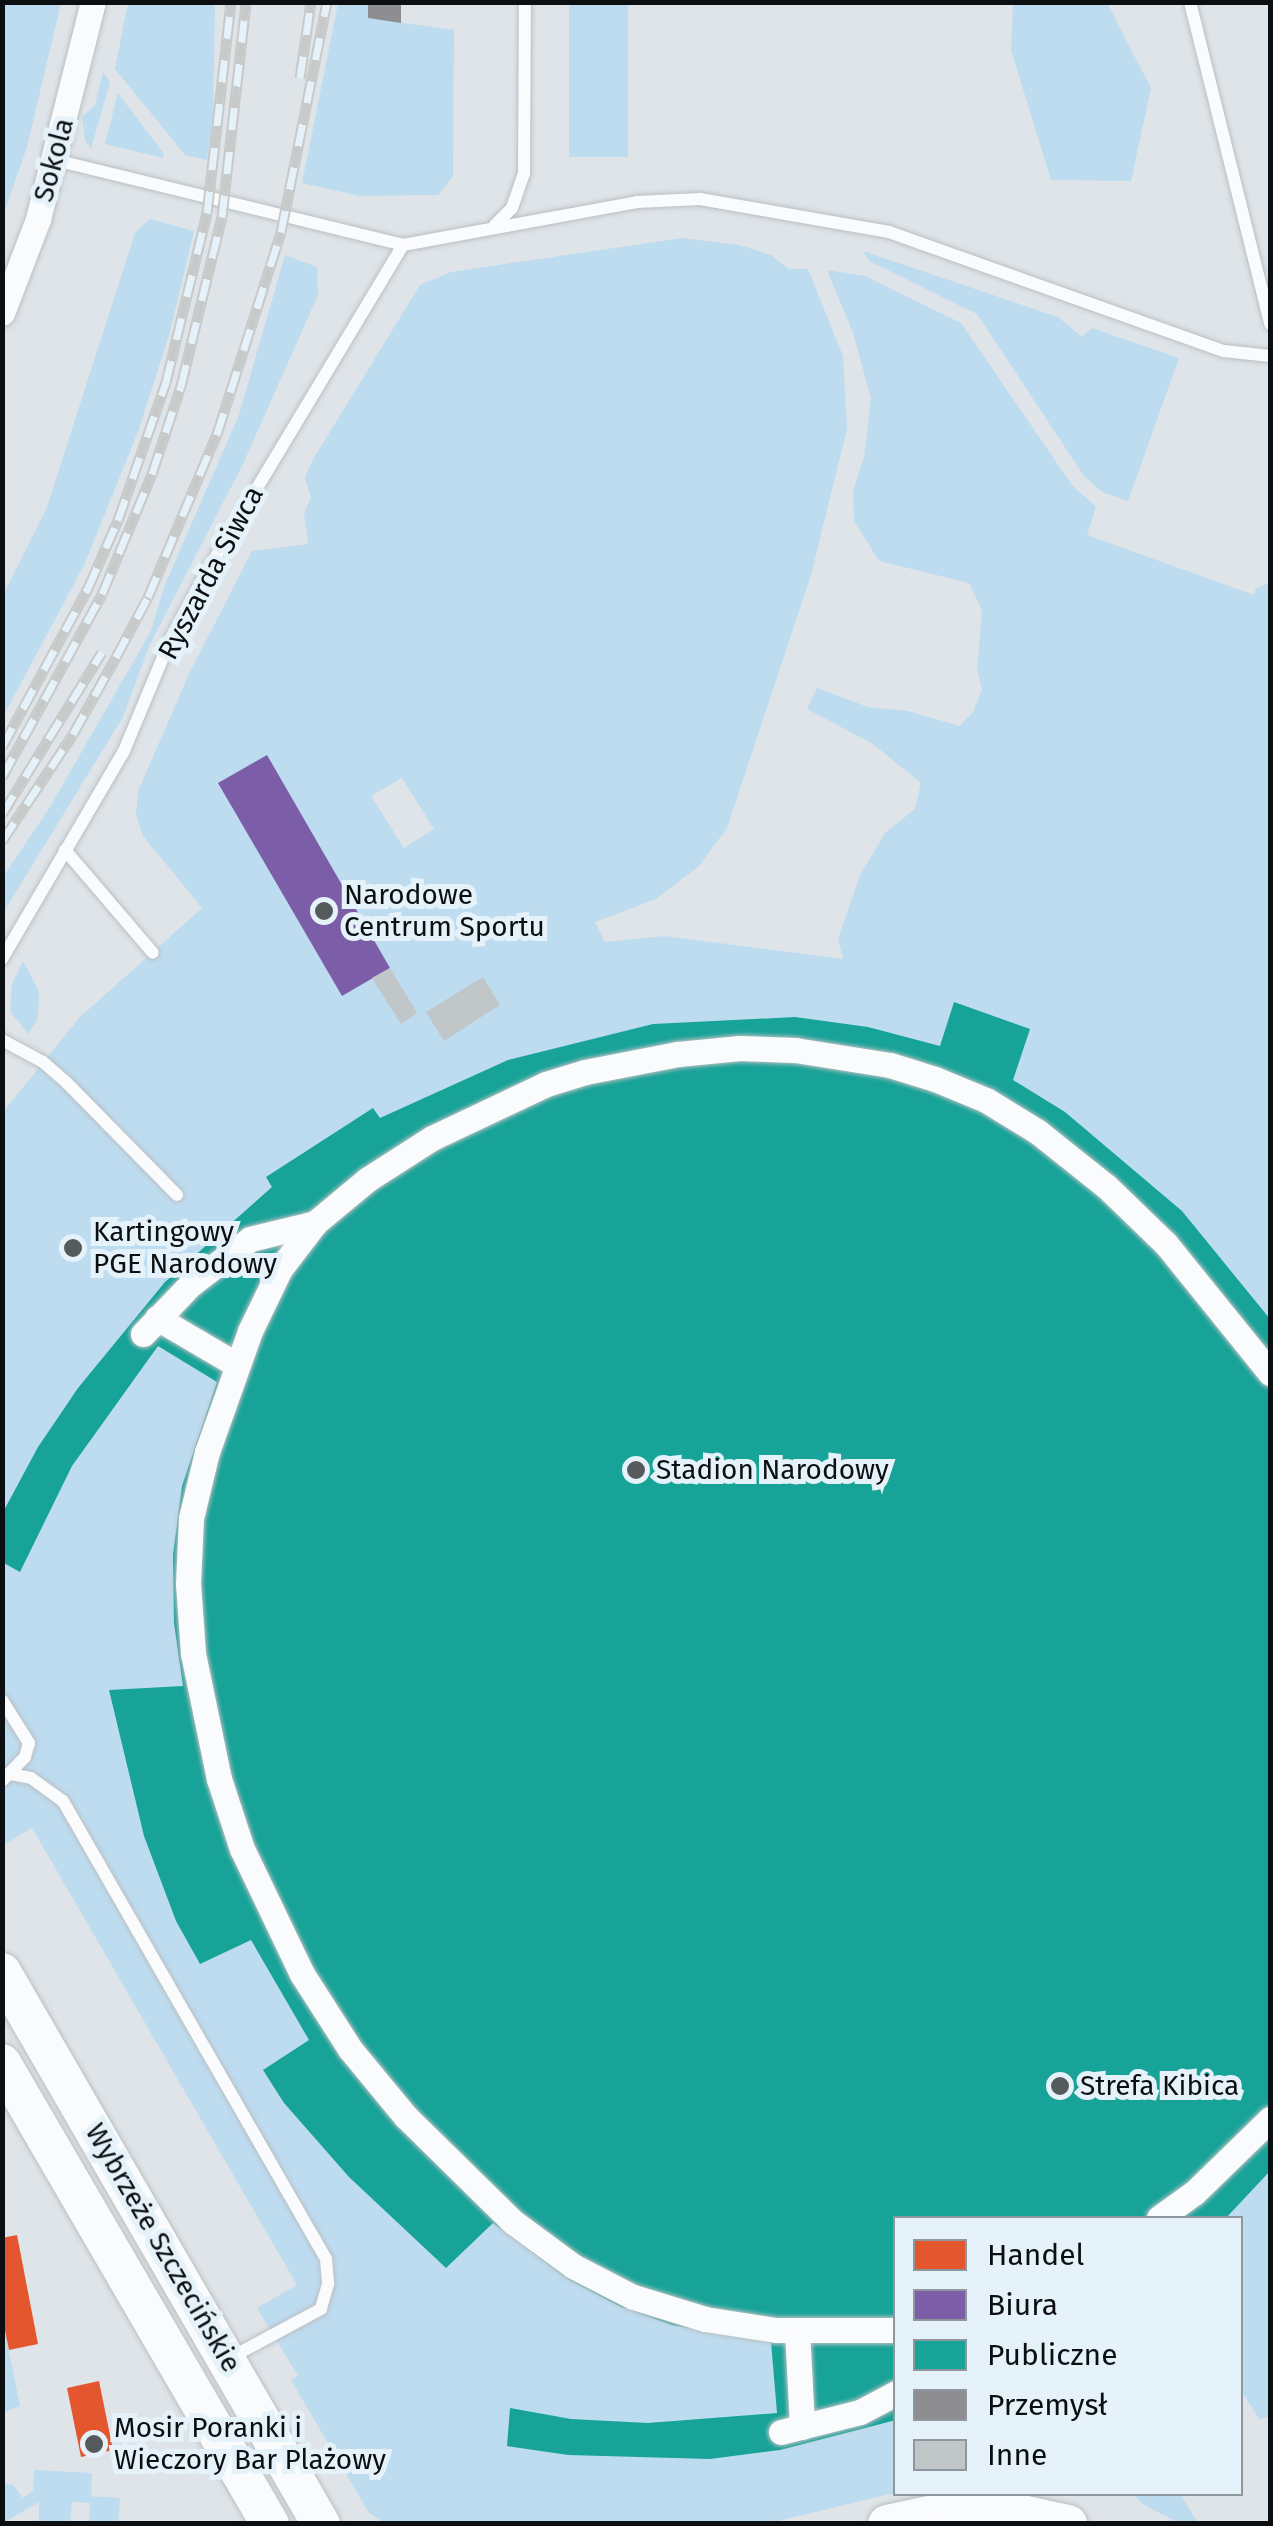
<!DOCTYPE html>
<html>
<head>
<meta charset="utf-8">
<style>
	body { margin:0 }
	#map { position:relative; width:1273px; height:2526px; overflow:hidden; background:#dee4e8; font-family:"Fira Sans",sans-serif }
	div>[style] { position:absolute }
	.green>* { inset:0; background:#bedcf0 }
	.shops>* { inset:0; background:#e4572e }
	.offices>* { inset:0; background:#7b5ea7 }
	.public>* { inset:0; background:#17a398 }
	.industry>* { inset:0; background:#8d8d92 }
	.building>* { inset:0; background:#c1c6c9 }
	.roads { filter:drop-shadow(0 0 2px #babfc2) drop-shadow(0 0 2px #babfc2) }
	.lane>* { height:12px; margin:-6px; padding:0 6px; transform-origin:6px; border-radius:6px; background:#fafbfc }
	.street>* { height:25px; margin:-12.5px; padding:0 12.5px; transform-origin:12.5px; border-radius:12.5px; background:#fafbfc }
	.secondary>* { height:38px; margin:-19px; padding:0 19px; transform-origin:19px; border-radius:19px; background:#fafbfc }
	.rail>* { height:11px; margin-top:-5.5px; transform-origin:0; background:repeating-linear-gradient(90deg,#e6f2fa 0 22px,#c8caca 0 44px); box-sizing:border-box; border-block:2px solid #c8caca }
	.dots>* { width:28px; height:28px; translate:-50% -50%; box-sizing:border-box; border:5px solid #e6f2fa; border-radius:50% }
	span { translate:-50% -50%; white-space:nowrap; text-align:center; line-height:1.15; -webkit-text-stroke:10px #e6f2fa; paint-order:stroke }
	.street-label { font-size:28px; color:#0b0f12 }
	.poi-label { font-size:28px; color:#0b0f12 }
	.left { translate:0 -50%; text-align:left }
	.frame { position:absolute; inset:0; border:5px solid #0b0f12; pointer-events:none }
	.legend { position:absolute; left:893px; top:2216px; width:350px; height:280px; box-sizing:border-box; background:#e6f2fa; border:2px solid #8e979d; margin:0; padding:12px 18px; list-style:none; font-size:30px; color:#0b0f12 }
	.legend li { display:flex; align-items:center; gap:20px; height:50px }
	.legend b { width:50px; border:2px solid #8e979d }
</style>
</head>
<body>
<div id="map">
	<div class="green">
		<div style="clip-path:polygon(2px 3px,61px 3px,27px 147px,3px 216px)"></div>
		<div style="clip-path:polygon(128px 3px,215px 3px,213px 116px,207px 160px,185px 155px,115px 69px)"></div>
		<div style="clip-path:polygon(338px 3px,368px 3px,369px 18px,454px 30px,453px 176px,438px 195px,360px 196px,302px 183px)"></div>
		<div style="clip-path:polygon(569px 3px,628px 3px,628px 157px,569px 157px)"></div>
		<div style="clip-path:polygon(1013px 3px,1107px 3px,1151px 88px,1131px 181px,1051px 180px,1011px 50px)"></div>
		<div style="clip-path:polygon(103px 72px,110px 82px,91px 149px,85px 140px,82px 117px,95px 105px)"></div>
		<div style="clip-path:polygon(118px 93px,164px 154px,163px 158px,105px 144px)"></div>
		<div style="clip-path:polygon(150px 219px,194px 231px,170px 332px,139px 429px,85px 563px,3px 717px,3px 595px,47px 507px,135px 233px)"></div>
		<div style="clip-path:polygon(evenodd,682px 238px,739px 245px,771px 255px,789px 269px,808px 269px,843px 356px,847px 429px,811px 575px,727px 828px,699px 866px,656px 899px,595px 922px,605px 942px,664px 936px,843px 959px,838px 939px,860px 875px,885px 833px,915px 809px,921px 783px,873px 744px,807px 709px,817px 688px,868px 707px,908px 711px,960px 726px,973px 712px,982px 689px,977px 669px,982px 610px,969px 583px,879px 561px,854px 521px,853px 491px,864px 457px,871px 398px,853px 333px,827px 270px,865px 276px,961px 323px,1072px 485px,1096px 507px,1087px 535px,1254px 595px,1256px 588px,1270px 583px,1270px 2416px,1259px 2419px,1241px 2390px,1240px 2218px,896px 2218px,895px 2493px,769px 2523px,385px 2523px,369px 2513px,291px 2380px,298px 2376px,257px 2308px,297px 2285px,32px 1828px,3px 1845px,3px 1112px,79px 1018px,202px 908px,143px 836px,136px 815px,138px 791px,190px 672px,252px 551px,308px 544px,304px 513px,311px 498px,305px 478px,312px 461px,420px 285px,451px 272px,682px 238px,402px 778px,434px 829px,404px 848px,371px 796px,402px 778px)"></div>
		<div style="clip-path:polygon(863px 251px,1058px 317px,1082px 337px,1092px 328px,1179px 358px,1128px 501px,1102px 492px,1084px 476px,977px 314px,869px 261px)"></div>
		<div style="clip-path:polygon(285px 255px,317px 267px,318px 295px,243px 464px,150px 644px,123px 717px,3px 913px,3px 877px,50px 807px,151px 631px,164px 587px,239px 415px)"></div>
		<div style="clip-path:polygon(23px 961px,39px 991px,38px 1018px,28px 1034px,10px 1011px,12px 984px)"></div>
		<div style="clip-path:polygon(2px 2316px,20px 2406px,3px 2413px,2px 2413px)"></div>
		<div style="clip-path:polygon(34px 2470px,92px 2473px,91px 2496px,120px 2498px,118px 2523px,89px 2523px,90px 2503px,72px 2502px,70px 2523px,39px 2523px,39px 2502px,3px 2523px,3px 2483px,13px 2485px,23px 2498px,33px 2491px)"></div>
		<div style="clip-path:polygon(1133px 2494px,1180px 2494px,1198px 2523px,1179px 2523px,1142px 2504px)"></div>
	</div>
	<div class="shops">
		<div style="clip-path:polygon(17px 2235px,38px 2344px,9px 2350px,2px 2316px,2px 2238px)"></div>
		<div style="clip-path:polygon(99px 2381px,113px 2450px,81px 2457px,67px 2388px)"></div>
	</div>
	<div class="offices">
		<div style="clip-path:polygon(267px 755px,390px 968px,342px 996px,218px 783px)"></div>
	</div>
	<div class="public">
		<div style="clip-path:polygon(954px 1002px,1030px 1029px,1013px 1080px,1065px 1112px,1182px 1211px,1270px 1319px,1270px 2171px,1226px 2218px,896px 2218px,896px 2420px,780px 2450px,710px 2459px,568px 2455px,507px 2446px,510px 2408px,571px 2419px,648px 2423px,777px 2413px,771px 2342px,672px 2325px,619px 2306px,568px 2279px,493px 2223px,446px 2268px,349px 2177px,284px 2103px,263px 2070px,309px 2040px,251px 1940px,200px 1964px,176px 1921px,144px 1836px,109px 1690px,183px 1686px,174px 1623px,173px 1555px,182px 1486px,217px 1382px,158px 1346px,72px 1466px,20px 1572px,2px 1562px,2px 1514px,38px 1447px,78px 1388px,165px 1282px,272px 1187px,266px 1177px,373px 1108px,380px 1118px,508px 1060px,653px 1024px,795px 1017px,868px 1027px,940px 1046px)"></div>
	</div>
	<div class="industry">
		<div style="clip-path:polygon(368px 2px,401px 2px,401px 23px,368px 18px)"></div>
	</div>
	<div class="building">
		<div style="clip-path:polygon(390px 968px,417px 1013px,401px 1024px,372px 978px)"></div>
		<div style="clip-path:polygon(483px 977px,500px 1005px,444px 1041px,426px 1012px)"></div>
	</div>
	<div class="roads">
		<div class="lane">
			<div style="left:1190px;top:2px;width:332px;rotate:76deg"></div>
			<div style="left:55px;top:160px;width:358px;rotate:13.7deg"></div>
			<div style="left:403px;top:245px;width:238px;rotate:-10.4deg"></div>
			<div style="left:637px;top:202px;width:63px;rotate:-2.7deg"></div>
			<div style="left:700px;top:199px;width:192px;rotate:9.9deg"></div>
			<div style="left:889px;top:232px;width:356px;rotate:19.6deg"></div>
			<div style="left:1224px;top:351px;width:46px;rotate:6.2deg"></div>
			<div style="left:495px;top:225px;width:24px;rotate:-45deg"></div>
			<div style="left:512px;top:208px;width:36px;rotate:-71deg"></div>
			<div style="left:524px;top:174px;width:172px;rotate:-89.7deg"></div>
			<div style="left:65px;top:850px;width:135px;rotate:49.5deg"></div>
			<div style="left:2px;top:959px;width:241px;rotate:-59.6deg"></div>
			<div style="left:124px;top:751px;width:122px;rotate:-67.4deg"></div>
			<div style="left:171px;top:638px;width:80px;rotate:-61.5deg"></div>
			<div style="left:209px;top:568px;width:377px;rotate:-59deg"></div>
			<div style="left:2px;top:1040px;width:47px;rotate:28.2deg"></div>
			<div style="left:43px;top:1062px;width:32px;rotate:41deg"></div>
			<div style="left:67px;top:1083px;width:157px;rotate:45.5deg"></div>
			<div style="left:2px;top:1700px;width:51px;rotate:57.9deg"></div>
			<div style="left:29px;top:1743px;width:15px;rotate:106deg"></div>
			<div style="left:25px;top:1757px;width:33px;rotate:134deg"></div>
			<div style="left:11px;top:1774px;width:20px;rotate:11deg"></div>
			<div style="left:31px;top:1778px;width:39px;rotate:36deg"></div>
			<div style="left:63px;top:1801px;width:528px;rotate:60.13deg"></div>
			<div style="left:326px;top:2259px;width:25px;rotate:85deg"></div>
			<div style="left:328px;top:2284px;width:26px;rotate:106deg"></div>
			<div style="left:321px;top:2309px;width:103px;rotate:151.7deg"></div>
		</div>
		<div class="street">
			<div style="left:2px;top:313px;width:101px;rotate:-69deg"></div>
			<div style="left:38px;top:219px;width:224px;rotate:-75.8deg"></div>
			<div style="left:157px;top:1318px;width:93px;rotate:30.4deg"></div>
			<div style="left:143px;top:1334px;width:69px;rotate:-46.2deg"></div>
			<div style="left:191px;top:1284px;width:74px;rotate:-37.3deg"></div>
			<div style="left:250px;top:1239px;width:67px;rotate:-13.8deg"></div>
			<div style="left:1159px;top:2218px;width:44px;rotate:-35.8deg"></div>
			<div style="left:1195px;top:2192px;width:105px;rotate:-44.2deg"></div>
			<div style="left:797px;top:2330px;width:97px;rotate:87deg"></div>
			<div style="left:896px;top:2330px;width:120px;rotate:180deg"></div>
			<div style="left:776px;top:2330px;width:72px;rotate:-171.2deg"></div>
			<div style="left:705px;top:2319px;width:75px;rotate:-163deg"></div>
			<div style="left:633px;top:2297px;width:68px;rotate:-152.7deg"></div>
			<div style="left:573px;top:2266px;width:74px;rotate:-143.7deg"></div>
			<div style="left:513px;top:2222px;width:150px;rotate:-135.5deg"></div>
			<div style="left:406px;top:2117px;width:88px;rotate:-129.5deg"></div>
			<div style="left:350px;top:2049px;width:89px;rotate:-122.6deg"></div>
			<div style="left:302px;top:1974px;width:139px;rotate:-115.6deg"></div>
			<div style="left:242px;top:1849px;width:74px;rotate:-108.2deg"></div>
			<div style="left:219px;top:1779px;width:129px;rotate:-101.7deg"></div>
			<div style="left:193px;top:1653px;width:69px;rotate:-94.1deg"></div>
			<div style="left:188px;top:1584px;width:66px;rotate:-87.4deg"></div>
			<div style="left:191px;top:1518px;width:68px;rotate:-76.4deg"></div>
			<div style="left:207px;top:1452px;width:128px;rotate:-70.4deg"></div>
			<div style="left:250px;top:1331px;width:69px;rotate:-64.2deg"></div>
			<div style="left:280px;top:1269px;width:58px;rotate:-52.7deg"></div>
			<div style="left:315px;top:1223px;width:69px;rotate:-39.7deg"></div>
			<div style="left:368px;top:1179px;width:76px;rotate:-32.6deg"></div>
			<div style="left:432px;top:1138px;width:126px;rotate:-25.3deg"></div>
			<div style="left:546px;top:1084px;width:41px;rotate:-17.1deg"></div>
			<div style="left:585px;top:1072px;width:95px;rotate:-11deg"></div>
			<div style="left:678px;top:1054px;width:62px;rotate:-5.5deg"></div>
			<div style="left:740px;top:1048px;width:55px;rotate:2.1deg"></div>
			<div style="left:795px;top:1050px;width:96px;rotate:9deg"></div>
			<div style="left:890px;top:1065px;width:47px;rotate:17.3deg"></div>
			<div style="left:935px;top:1079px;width:55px;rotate:22.4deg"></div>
			<div style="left:986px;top:1100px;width:61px;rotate:31.6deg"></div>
			<div style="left:1038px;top:1132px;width:87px;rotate:38.5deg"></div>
			<div style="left:1106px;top:1186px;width:83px;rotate:44deg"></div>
			<div style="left:1166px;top:1244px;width:166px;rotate:51.1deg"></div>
			<div style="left:781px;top:2432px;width:81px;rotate:-14.2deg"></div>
			<div style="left:860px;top:2412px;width:41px;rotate:-27.8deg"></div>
		</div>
		<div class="secondary">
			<div style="left:2px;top:1972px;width:638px;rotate:59.98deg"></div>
			<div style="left:2px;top:2063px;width:533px;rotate:59.83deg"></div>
			<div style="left:887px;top:2524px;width:66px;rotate:-12.2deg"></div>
			<div style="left:952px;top:2510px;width:42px;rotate:-2.7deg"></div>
			<div style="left:994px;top:2508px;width:76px;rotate:12.2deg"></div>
		</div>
	</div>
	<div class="rail">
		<div style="left:300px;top:78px;width:77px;rotate:-81.8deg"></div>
		<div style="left:2px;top:747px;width:181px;rotate:-61.6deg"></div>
		<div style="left:88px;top:588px;width:74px;rotate:-66.2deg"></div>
		<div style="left:118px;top:520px;width:146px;rotate:-70.8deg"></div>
		<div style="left:166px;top:382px;width:174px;rotate:-76.4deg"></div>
		<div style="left:207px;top:213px;width:212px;rotate:-83.5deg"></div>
		<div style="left:2px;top:777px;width:209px;rotate:-61.3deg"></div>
		<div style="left:102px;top:594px;width:130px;rotate:-67.4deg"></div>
		<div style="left:152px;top:474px;width:93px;rotate:-71.8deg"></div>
		<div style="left:181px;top:386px;width:174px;rotate:-76.4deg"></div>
		<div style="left:222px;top:217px;width:216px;rotate:-83.6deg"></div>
		<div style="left:2px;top:814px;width:190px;rotate:-58.3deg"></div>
		<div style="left:2px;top:841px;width:128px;rotate:-56.4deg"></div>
		<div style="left:73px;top:734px;width:88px;rotate:-60.8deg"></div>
		<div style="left:116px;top:657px;width:68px;rotate:-61.9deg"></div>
		<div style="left:148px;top:597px;width:177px;rotate:-67.1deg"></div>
		<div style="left:217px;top:434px;width:212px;rotate:-72.4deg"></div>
		<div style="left:281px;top:232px;width:235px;rotate:-78.7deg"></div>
	</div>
	<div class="dots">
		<div style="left:324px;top:911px;background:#555a5d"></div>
		<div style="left:73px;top:1248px;background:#555a5d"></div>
		<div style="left:636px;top:1470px;background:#555a5d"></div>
		<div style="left:1060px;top:2086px;background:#555a5d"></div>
		<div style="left:94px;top:2444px;background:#555a5d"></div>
	</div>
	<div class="street-label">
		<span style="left:54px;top:160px;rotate:-75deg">Sokola</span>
		<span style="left:211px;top:573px;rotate:-62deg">Ryszarda Siwca</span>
		<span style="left:163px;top:2248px;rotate:60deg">Wybrzeże Szczecińskie</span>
	</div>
	<div class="poi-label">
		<span class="left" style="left:344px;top:911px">Narodowe<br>Centrum Sportu</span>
		<span class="left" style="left:93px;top:1248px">Kartingowy<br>PGE Narodowy</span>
		<span class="left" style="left:656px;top:1470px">Stadion Narodowy</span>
		<span class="left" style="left:1080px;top:2086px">Strefa Kibica</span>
		<span class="left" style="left:114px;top:2444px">Mosir Poranki i<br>Wieczory Bar Plażowy</span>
	</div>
	<div class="frame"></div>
	<ul class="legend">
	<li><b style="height:28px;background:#e4572e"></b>Handel</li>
	<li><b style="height:28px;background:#7b5ea7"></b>Biura</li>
	<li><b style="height:28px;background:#17a398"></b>Publiczne</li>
	<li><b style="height:28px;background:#8d8d92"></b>Przemysł</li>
	<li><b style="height:28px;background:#c1c6c9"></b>Inne</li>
	</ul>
</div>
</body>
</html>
